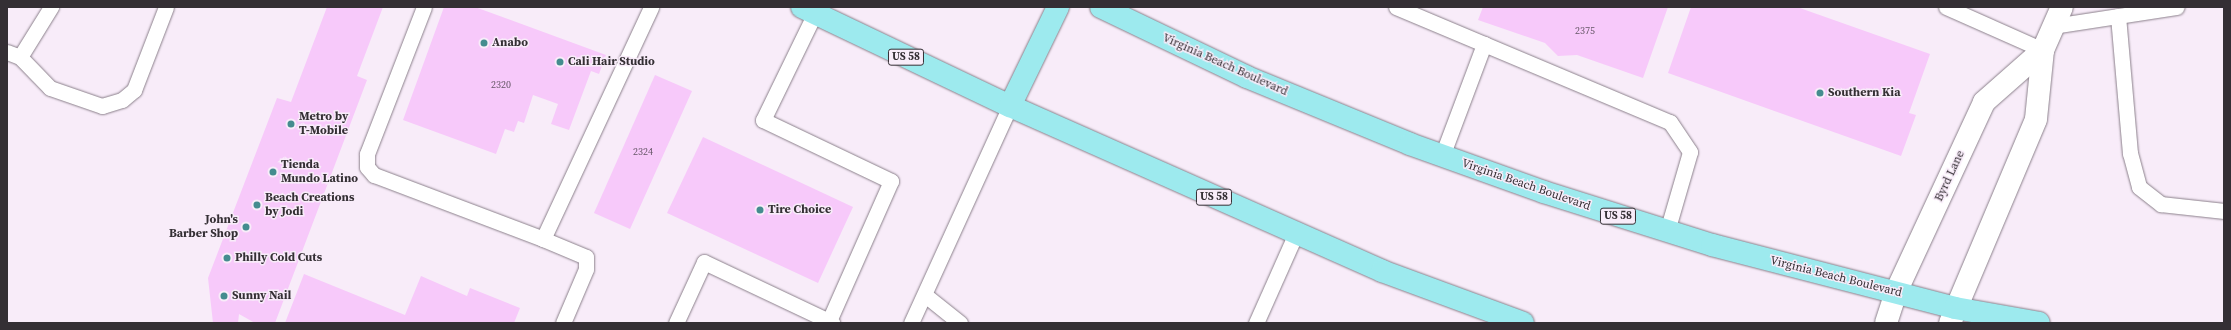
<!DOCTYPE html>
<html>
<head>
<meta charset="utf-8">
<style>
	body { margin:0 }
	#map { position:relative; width:2231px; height:330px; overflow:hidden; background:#f8ecf9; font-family:"Source Serif 4",serif }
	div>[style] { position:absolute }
	.building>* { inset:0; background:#f7c9fa }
	.roads { filter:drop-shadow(0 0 1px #8b808b) drop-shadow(0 0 1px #8b808b) }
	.lane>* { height:15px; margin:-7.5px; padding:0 7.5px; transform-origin:7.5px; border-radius:7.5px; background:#fff }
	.street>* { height:22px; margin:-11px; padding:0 11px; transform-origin:11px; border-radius:11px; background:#fff }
	.primary>* { height:22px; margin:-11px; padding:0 11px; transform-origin:11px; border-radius:11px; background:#9deaee }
	.dots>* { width:11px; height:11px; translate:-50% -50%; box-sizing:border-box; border:2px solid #f8ecf9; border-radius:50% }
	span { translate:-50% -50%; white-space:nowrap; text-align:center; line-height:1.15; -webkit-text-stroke:3px #f8ecf9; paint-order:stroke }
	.number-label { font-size:10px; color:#655666 }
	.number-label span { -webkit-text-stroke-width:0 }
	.shield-label span { padding:1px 3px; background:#f8ecf9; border:1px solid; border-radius:3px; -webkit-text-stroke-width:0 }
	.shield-label { font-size:11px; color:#342f34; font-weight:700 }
	.poi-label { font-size:12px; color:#342f34; font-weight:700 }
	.left { translate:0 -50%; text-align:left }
	.right { translate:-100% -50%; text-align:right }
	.street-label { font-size:12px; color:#342f34 }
	.frame { position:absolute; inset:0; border:8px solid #342f34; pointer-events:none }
</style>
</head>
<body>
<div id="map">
	<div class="building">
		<div style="clip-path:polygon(327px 7px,383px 7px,357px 76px,367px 80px,275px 323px,255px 323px,239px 314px,238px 323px,213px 323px,208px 278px,277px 98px,291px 102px)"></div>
		<div style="clip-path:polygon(444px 7px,475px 7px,606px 55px,599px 74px,591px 71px,569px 130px,551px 124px,558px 104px,533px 95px,524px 123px,518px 121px,514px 132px,505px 129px,496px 154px,403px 120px)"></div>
		<div style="clip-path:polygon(1483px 7px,1668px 7px,1643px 78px,1577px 55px,1558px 56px,1545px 43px,1478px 20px)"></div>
		<div style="clip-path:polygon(1691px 7px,1797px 7px,1930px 54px,1909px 113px,1916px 115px,1901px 156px,1668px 73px)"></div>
		<div style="clip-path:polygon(655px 75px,692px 91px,630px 229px,594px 213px)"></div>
		<div style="clip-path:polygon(703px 137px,853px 207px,818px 283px,667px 213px)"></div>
		<div style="clip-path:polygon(304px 274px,405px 315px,421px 276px,467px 296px,470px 288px,520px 308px,514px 323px,285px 323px)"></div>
	</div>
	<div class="roads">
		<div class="lane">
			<div style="left:424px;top:7px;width:158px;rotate:111.2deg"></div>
			<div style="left:367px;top:154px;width:13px;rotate:90deg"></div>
			<div style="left:367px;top:167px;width:11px;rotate:49deg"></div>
			<div style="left:374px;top:175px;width:181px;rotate:20.7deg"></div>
			<div style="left:1396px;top:7px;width:297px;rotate:22.8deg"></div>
			<div style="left:1670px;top:122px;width:36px;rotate:56deg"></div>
			<div style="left:1690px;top:152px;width:82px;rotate:106.2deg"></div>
			<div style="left:1946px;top:7px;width:106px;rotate:23.9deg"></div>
			<div style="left:815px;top:13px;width:119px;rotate:115.9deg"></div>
			<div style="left:763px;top:120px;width:142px;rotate:25.5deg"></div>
			<div style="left:891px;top:181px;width:153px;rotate:113.9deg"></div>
			<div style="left:829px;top:321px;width:4px;rotate:34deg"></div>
			<div style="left:2118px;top:16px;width:138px;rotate:85deg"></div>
			<div style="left:2130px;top:153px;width:35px;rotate:75deg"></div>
			<div style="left:2139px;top:187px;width:28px;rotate:38deg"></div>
			<div style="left:2161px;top:204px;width:63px;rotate:6.3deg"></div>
			<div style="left:2053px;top:26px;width:125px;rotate:-8.7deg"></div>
			<div style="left:7px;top:52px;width:14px;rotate:21deg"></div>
			<div style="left:20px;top:57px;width:59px;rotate:-58.2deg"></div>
			<div style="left:20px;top:57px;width:43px;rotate:45.9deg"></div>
			<div style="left:50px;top:88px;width:55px;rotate:19.1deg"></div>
			<div style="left:102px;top:106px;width:21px;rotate:-17deg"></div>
			<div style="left:122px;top:100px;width:16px;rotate:-40deg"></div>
			<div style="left:134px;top:90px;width:89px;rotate:-68.9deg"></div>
			<div style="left:1442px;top:156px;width:120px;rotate:-69.4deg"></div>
			<div style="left:925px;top:295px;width:45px;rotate:38.7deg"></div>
			<div style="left:563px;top:323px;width:59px;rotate:-66.9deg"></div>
			<div style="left:586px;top:269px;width:12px;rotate:-90deg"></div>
			<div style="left:586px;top:257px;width:47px;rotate:-157.3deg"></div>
			<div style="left:543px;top:239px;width:256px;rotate:-65deg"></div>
			<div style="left:676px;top:323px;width:67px;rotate:-65.3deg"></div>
			<div style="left:704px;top:262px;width:138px;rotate:25.3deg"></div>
			<div style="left:911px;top:323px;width:239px;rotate:-65.5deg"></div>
			<div style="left:1256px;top:323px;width:98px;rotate:-66deg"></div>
		</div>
		<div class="street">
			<div style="left:1886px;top:323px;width:33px;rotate:-72deg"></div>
			<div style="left:1896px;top:292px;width:209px;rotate:-65.1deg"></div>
			<div style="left:1984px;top:102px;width:79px;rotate:-41.4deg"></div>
			<div style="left:1950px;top:323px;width:221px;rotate:-67.1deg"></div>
			<div style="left:2036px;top:119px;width:69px;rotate:-84.2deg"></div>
			<div style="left:2043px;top:50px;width:47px;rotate:-66.2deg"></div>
		</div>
		<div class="primary">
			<div style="left:802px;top:7px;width:230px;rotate:25.5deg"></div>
			<div style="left:1010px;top:106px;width:407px;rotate:23.9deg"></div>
			<div style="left:1382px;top:271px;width:150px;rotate:20.2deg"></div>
			<div style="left:1101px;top:7px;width:162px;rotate:25.6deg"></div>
			<div style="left:1247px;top:77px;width:176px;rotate:22.3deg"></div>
			<div style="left:1410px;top:144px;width:142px;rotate:19.7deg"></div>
			<div style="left:1544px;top:192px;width:176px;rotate:17.5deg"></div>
			<div style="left:1712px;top:245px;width:251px;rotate:14.5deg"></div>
			<div style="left:1955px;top:308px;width:85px;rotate:10.1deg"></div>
			<div style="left:1010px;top:106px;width:110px;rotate:-64.1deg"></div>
		</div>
	</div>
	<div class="dots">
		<div style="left:484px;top:43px;background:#448c8f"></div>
		<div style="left:560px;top:62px;background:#448c8f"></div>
		<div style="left:1820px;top:93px;background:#448c8f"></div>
		<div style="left:291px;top:124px;background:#448c8f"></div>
		<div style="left:273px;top:172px;background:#448c8f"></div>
		<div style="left:257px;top:205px;background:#448c8f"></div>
		<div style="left:760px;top:210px;background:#448c8f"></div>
		<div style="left:246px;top:227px;background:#448c8f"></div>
		<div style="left:227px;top:258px;background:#448c8f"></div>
		<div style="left:224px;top:296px;background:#448c8f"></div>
	</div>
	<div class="number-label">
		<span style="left:1585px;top:31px">2375</span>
		<span style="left:501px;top:85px">2320</span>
		<span style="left:643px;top:152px">2324</span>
	</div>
	<div class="shield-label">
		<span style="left:906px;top:57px">US 58</span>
		<span style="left:1214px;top:197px">US 58</span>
		<span style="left:1618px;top:216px">US 58</span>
	</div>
	<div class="poi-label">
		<span class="left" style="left:492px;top:43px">Anabo</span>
		<span class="left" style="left:568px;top:62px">Cali Hair Studio</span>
		<span class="left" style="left:1828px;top:93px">Southern Kia</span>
		<span class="left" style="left:299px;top:124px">Metro by<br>T-Mobile</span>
		<span class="left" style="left:281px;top:172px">Tienda<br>Mundo Latino</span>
		<span class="left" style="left:265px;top:205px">Beach Creations<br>by Jodi</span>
		<span class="left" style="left:768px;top:210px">Tire Choice</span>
		<span class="right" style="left:238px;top:227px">John's<br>Barber Shop</span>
		<span class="left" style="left:235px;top:258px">Philly Cold Cuts</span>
		<span class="left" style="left:232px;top:296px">Sunny Nail</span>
	</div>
	<div class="street-label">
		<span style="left:1225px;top:65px;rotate:24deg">Virginia Beach Boulevard</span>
		<span style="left:1950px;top:176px;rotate:-65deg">Byrd Lane</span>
		<span style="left:1526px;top:185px;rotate:19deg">Virginia Beach Boulevard</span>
		<span style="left:1836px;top:277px;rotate:14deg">Virginia Beach Boulevard</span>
	</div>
	<div class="frame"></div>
</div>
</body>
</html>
